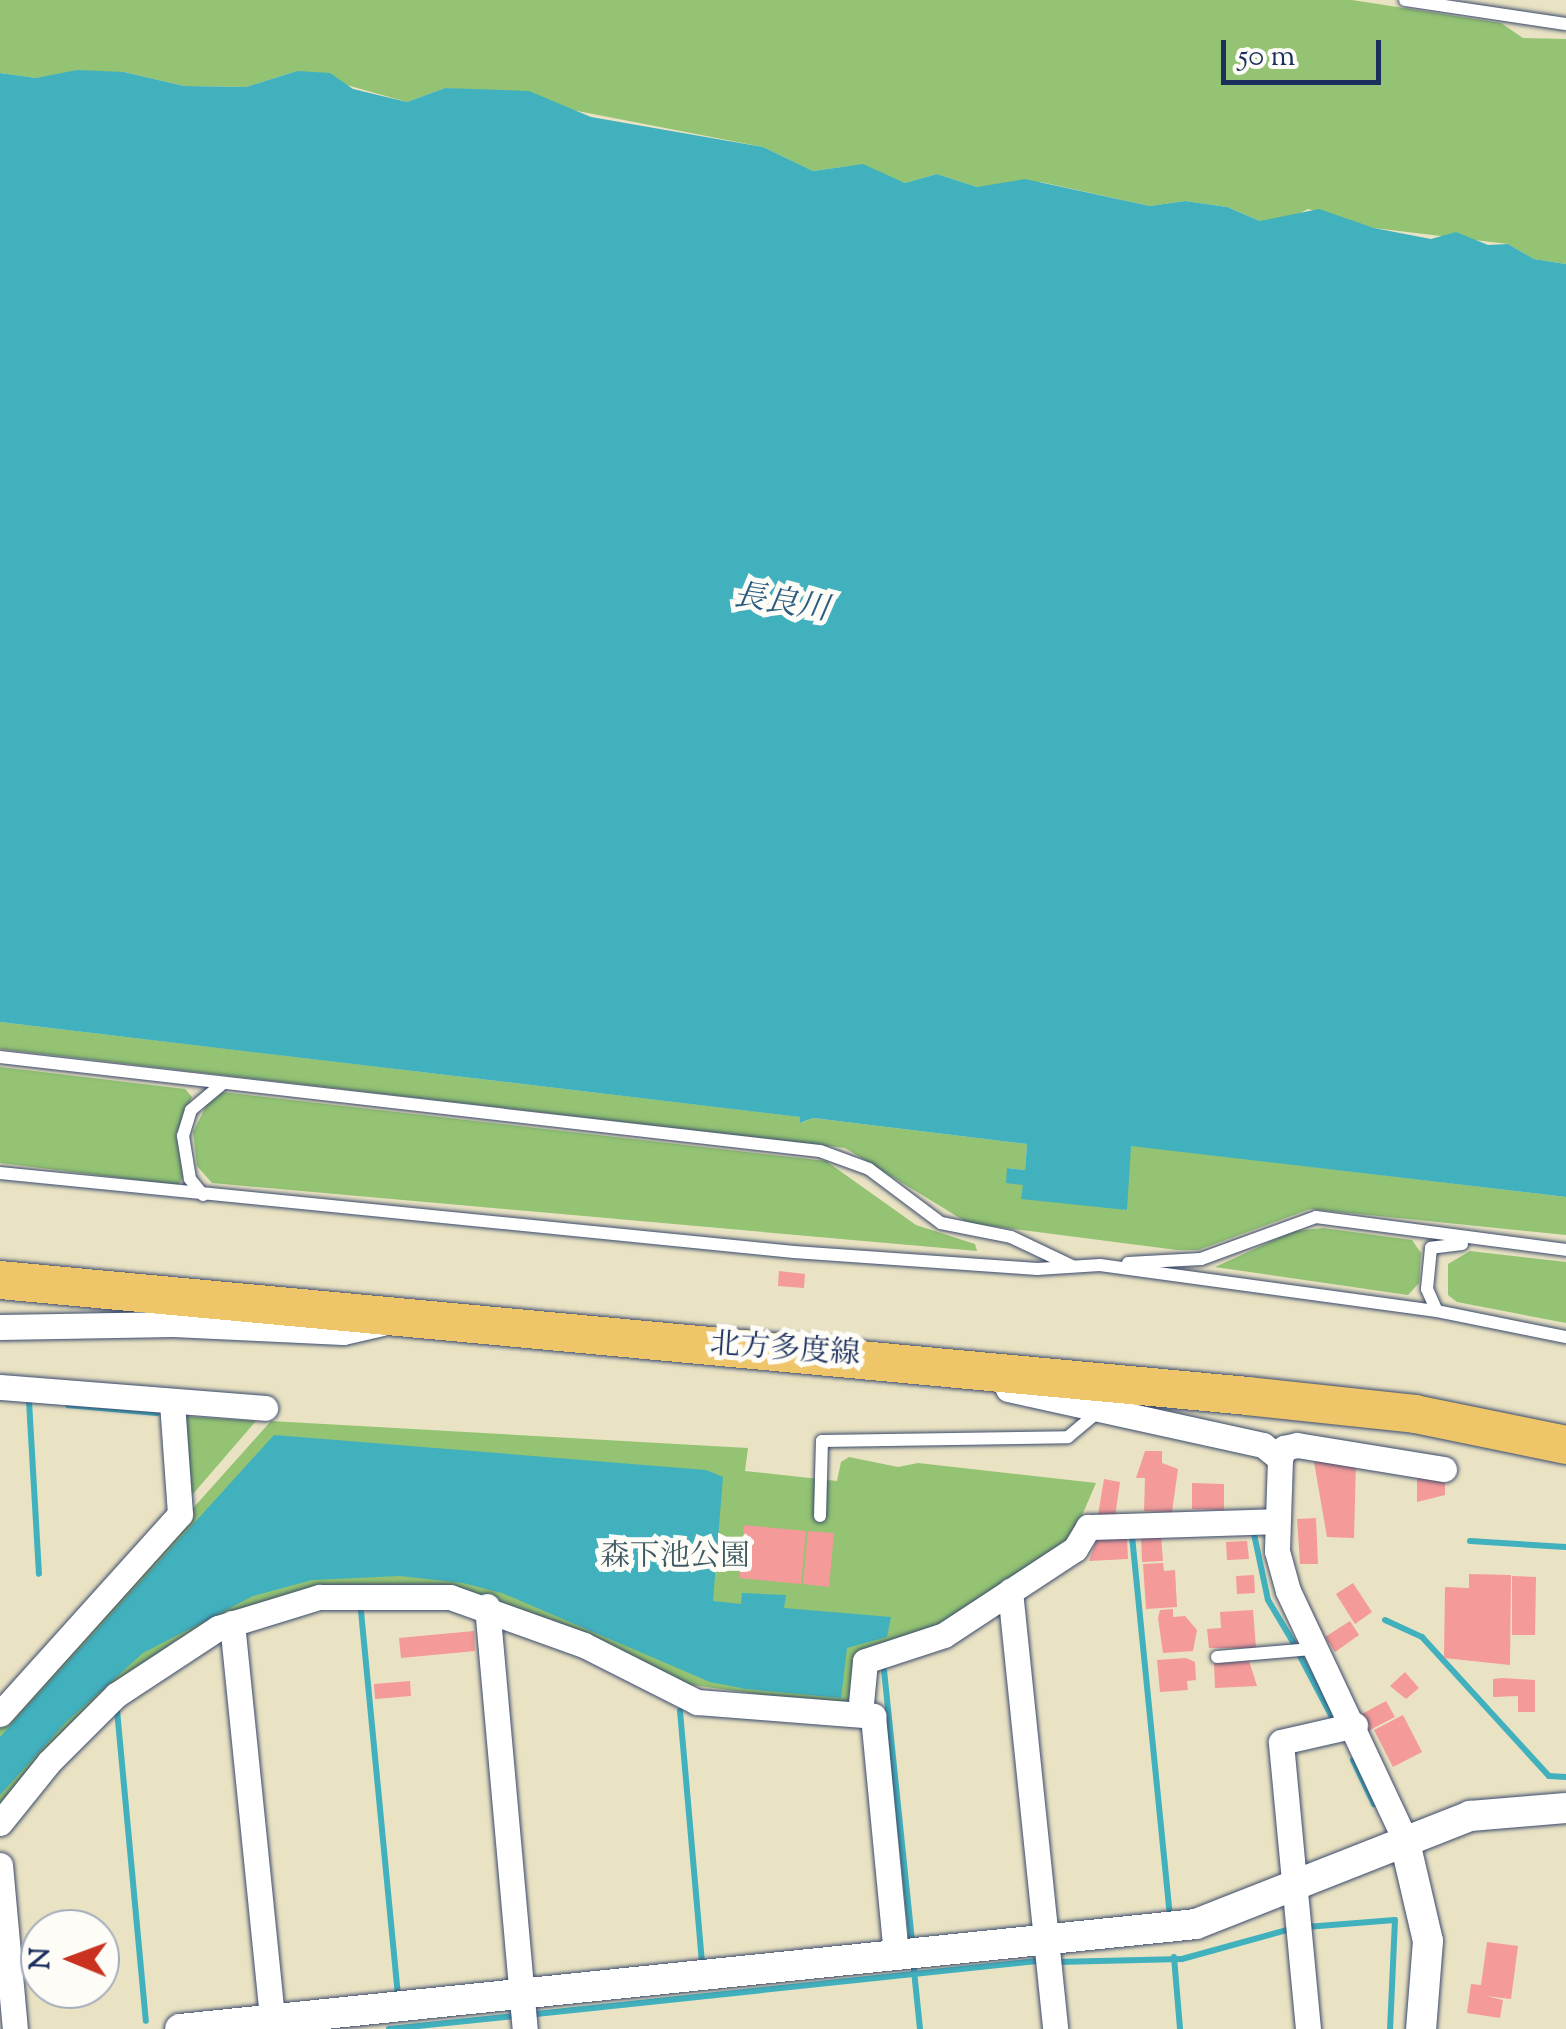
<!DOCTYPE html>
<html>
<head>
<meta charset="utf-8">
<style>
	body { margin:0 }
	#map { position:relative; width:1566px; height:2029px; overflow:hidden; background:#eae3c3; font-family:"Sorts Mill Goudy","Noto Serif JP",serif }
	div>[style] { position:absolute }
	.green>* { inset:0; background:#93c373 }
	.water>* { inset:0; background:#42b1be }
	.stream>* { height:6px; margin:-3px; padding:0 3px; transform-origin:3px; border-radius:3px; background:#42b1be }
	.building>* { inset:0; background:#f49a98 }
	.roads { filter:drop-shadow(0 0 2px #3a4a6d) drop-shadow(0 0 2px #3a4a6d) }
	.service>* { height:12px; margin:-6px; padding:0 6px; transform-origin:6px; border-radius:6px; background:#fff }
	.minor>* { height:25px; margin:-12.5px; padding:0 12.5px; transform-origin:12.5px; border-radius:12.5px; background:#fff }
	.tertiary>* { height:30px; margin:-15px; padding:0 15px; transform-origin:15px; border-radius:15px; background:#fff }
	.primary>* { height:38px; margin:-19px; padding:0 19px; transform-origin:19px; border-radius:19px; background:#eec569 }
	span { translate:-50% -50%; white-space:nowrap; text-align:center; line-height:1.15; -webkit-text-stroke:10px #fdfcf7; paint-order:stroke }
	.street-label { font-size:30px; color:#1b2f5e }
	.park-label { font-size:30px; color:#3f5b64 }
	.water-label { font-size:32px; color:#295c80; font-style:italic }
	.north { position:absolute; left:20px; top:1909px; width:100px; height:100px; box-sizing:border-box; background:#fdfcf7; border:2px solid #a3aaba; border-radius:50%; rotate:271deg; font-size:28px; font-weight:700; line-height:40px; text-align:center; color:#1b2f5e }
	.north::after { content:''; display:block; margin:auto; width:35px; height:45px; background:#c8321e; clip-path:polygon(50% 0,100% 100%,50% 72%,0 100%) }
	.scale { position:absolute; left:1221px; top:40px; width:160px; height:45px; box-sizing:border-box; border:5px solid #1b2f5e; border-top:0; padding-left:12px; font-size:30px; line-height:35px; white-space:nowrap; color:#1b2f5e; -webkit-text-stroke:8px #fdfcf7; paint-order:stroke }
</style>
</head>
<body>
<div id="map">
	<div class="green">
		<div style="clip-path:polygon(0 0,1352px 0,1501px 23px,1523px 38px,1566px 39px,1566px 264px,1534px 259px,1508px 244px,1374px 228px,1308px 209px,1284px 221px,1260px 221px,1227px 207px,1185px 201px,1150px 206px,1041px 182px,977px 187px,937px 174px,905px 183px,849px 166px,813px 171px,763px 147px,470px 90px,445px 88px,407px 102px,297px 71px,246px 87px,184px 86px,124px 72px,36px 78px,0 73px)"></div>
		<div style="clip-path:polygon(0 1022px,801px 1117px,801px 1123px,813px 1118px,1027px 1144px,1025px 1170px,1008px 1168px,1023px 1184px,1126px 1210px,1130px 1145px,1566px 1197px,1566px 1235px,1310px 1209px,1198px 1250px,1177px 1250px,968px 1223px,845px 1148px,0 1049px)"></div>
		<div style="clip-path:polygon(0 1067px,185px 1089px,192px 1097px,176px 1135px,183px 1178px,178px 1185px,0 1163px)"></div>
		<div style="clip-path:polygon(222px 1092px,826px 1161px,916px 1225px,975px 1244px,977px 1251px,212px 1183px,197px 1166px,193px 1132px,206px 1106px)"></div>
		<div style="clip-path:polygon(1323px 1228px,1412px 1240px,1421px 1253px,1419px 1283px,1408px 1295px,1215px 1267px,1294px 1231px)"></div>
		<div style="clip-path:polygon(1470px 1251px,1566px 1262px,1566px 1323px,1457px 1302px,1448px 1295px,1448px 1264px)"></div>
		<div style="clip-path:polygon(178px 1416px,256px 1421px,186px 1502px)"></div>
		<div style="clip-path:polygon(271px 1421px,748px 1448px,745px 1471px,837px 1481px,841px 1462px,849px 1457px,898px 1467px,918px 1463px,1096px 1483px,1071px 1541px,943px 1629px,854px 1655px,850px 1706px,691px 1685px,485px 1599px,254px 1604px,175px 1641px,108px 1692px,0 1808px,0 1724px)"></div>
	</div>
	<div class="water">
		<div style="clip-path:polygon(77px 70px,124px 72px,184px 86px,246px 87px,297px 71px,330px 73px,353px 89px,407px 102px,445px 88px,529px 91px,591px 117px,763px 147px,813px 171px,863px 164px,905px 183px,937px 174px,977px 187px,1025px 179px,1150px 206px,1185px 201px,1227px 207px,1260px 221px,1319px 209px,1374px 228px,1431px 239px,1456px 232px,1488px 245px,1508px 244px,1534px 259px,1566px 264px,1566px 1197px,1131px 1146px,1127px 1210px,1021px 1199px,1023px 1185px,1006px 1183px,1007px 1168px,1025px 1170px,1027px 1144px,813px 1118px,800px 1123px,800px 1117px,0 1022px,0 73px,36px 78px)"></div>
		<div style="clip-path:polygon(274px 1435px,706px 1470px,723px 1477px,713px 1601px,741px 1604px,742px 1593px,786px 1595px,784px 1608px,891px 1617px,887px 1637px,847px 1648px,841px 1698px,746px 1689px,710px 1682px,502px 1593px,463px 1583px,400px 1576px,312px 1580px,253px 1596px,143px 1653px,66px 1722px,0 1795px,0 1737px)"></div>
	</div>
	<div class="stream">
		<div style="left:29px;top:1401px;width:173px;rotate:86.7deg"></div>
		<div style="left:68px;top:1405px;width:89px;rotate:5.1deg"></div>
		<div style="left:1254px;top:1534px;width:67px;rotate:78deg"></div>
		<div style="left:1268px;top:1600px;width:49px;rotate:59.2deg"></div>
		<div style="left:1132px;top:1536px;width:375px;rotate:84.3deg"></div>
		<div style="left:1470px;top:1541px;width:96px;rotate:3.6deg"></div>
		<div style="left:360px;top:1601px;width:394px;rotate:84.5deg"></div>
		<div style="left:1385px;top:1620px;width:41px;rotate:24.7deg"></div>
		<div style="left:1422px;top:1637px;width:188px;rotate:47.6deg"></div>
		<div style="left:1549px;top:1776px;width:17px;rotate:3deg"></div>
		<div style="left:1300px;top:1656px;width:67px;rotate:62.3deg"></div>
		<div style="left:884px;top:1670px;width:274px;rotate:84.1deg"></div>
		<div style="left:117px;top:1710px;width:312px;rotate:84.7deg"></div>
		<div style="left:680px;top:1711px;width:254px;rotate:85deg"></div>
		<div style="left:1353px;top:1760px;width:49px;rotate:64.5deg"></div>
		<div style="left:1306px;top:1927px;width:89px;rotate:-4.5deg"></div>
		<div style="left:1395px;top:1920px;width:109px;rotate:92.6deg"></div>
		<div style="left:1174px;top:1957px;width:72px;rotate:85.2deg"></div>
		<div style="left:913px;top:1961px;width:68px;rotate:84.1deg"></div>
		<div style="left:1057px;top:1962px;width:125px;rotate:-1.4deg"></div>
		<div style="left:1182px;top:1959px;width:112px;rotate:-15.5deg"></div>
		<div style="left:536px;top:2014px;width:504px;rotate:-6.04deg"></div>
		<div style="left:389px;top:2029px;width:127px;rotate:-5.9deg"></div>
	</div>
	<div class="building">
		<div style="clip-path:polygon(779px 1271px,805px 1274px,804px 1288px,778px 1286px)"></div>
		<div style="clip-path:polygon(1145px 1451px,1162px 1451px,1162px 1463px,1178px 1469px,1172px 1512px,1144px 1511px,1145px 1478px,1136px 1478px)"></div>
		<div style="clip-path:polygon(1314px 1462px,1356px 1462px,1354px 1538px,1327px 1537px)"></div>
		<div style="clip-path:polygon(1417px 1475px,1445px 1475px,1445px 1495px,1417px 1502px)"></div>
		<div style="clip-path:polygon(1104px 1479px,1120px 1482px,1115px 1517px,1098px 1515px)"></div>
		<div style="clip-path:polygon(1192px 1483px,1224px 1484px,1224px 1510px,1192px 1509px)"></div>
		<div style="clip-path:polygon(1316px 1518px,1318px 1564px,1300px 1564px,1297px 1519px)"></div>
		<div style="clip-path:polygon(744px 1525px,806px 1531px,801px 1584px,739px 1578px)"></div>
		<div style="clip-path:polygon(808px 1531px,834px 1533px,829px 1587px,803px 1584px)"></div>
		<div style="clip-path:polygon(1161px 1535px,1163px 1561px,1142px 1562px,1141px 1536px)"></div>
		<div style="clip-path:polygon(1127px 1537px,1128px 1559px,1089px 1561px,1097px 1539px)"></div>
		<div style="clip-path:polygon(1247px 1541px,1249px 1559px,1227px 1560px,1226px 1542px)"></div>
		<div style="clip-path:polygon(1163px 1563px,1164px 1571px,1175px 1570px,1177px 1607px,1146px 1609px,1143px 1564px)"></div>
		<div style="clip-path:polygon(1469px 1574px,1511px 1575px,1510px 1665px,1444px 1658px,1445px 1587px,1469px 1588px)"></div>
		<div style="clip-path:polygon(1254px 1575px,1255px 1593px,1237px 1594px,1236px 1576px)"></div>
		<div style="clip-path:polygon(1512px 1576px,1536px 1577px,1535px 1635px,1512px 1635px)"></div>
		<div style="clip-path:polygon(1353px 1583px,1372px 1612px,1355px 1624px,1336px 1594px)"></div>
		<div style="clip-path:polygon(1173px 1609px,1173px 1617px,1185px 1616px,1197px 1630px,1193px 1651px,1163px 1653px,1158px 1618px,1160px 1610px)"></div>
		<div style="clip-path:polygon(1253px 1610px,1256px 1648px,1209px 1648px,1207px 1629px,1221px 1628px,1220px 1612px)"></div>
		<div style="clip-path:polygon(1350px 1621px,1359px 1635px,1335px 1652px,1325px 1637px)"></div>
		<div style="clip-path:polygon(474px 1631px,475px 1651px,401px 1658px,399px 1638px)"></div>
		<div style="clip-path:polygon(1186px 1658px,1195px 1662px,1196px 1680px,1187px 1681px,1188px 1690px,1160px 1692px,1157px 1660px)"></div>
		<div style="clip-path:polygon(1249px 1661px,1257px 1686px,1215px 1688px,1214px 1663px)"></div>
		<div style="clip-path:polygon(1405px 1672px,1419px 1688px,1406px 1699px,1390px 1686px)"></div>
		<div style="clip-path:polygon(1503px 1678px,1535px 1680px,1535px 1712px,1518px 1712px,1518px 1696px,1493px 1697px,1493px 1679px)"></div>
		<div style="clip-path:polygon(410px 1681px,411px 1696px,375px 1699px,374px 1684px)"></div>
		<div style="clip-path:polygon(1386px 1701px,1395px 1717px,1368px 1731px,1360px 1715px)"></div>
		<div style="clip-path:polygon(1403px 1715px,1422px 1752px,1393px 1767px,1374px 1730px)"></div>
		<div style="clip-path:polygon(1487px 1942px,1518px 1946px,1511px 1999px,1486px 1996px,1503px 2000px,1500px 2018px,1467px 2013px,1471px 1984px,1481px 1985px)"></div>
	</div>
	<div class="roads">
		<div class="service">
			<div style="left:1405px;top:0;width:163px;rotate:8.5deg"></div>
			<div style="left:0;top:1057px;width:825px;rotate:6.54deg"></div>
			<div style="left:820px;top:1151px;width:52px;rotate:20.2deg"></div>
			<div style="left:869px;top:1169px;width:90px;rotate:36.9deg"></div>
			<div style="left:941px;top:1223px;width:71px;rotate:11.3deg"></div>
			<div style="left:1011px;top:1237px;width:68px;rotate:25.4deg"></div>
			<div style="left:0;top:1173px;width:798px;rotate:5.68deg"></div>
			<div style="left:794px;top:1252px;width:244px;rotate:4deg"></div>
			<div style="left:1037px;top:1269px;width:63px;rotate:-3.6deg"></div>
			<div style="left:1100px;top:1265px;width:340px;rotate:7.8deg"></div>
			<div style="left:203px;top:1195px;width:21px;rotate:-129deg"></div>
			<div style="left:190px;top:1179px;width:44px;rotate:-99.2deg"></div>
			<div style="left:183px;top:1136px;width:27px;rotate:-73deg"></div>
			<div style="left:191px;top:1110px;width:40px;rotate:-40deg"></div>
			<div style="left:1462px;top:1244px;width:31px;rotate:173deg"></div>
			<div style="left:1431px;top:1248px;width:41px;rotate:95.6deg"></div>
			<div style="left:1427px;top:1289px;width:24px;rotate:66deg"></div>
			<div style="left:1437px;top:1311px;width:132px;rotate:11.4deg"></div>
			<div style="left:1128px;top:1263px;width:73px;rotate:-3.1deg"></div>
			<div style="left:1201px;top:1259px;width:122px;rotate:-20.1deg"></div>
			<div style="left:1316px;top:1217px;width:252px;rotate:7.5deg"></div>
			<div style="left:820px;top:1516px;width:75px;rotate:-88.5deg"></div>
			<div style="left:822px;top:1441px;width:246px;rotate:-0.9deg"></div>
			<div style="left:1068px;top:1437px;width:39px;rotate:-40deg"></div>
			<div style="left:1217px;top:1657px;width:95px;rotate:-4.8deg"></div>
		</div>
		<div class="minor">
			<div style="left:0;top:1327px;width:173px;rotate:-1deg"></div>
			<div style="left:173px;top:1324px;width:170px;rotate:2.7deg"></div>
			<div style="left:343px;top:1332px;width:40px;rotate:-13deg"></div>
			<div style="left:0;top:1387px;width:266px;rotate:4.5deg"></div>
			<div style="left:1008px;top:1389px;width:261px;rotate:12.4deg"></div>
			<div style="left:1263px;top:1445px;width:22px;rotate:39deg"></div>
			<div style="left:1280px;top:1459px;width:92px;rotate:91.9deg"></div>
			<div style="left:1277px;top:1551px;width:41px;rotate:74.6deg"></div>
			<div style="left:1288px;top:1591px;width:273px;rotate:64.8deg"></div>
			<div style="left:1280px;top:1459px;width:12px;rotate:-70deg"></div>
			<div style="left:1284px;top:1448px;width:13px;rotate:-13deg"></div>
			<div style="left:1297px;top:1445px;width:149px;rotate:9.3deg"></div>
			<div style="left:1010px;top:1591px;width:440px;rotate:84.1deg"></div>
			<div style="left:487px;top:1606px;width:425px;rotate:84.9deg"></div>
			<div style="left:232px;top:1623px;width:398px;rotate:84.2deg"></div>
			<div style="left:0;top:1714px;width:269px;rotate:-48deg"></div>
			<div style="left:180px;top:1514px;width:111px;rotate:-94.1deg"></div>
			<div style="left:860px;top:1714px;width:53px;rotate:-84.6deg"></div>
			<div style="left:865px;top:1661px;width:83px;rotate:-18.2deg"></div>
			<div style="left:944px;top:1635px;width:157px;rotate:-33.3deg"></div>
			<div style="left:1075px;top:1549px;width:26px;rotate:-59deg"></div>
			<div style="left:1088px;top:1527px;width:189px;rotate:-1.8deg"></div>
			<div style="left:0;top:1823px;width:78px;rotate:-51.2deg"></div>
			<div style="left:49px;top:1762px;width:95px;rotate:-45deg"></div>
			<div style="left:116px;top:1695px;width:122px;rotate:-33.3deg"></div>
			<div style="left:218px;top:1628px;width:106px;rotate:-17.1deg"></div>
			<div style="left:319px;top:1597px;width:131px"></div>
			<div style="left:450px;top:1597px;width:142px;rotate:19.7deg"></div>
			<div style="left:584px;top:1645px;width:127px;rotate:26.8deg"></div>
			<div style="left:697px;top:1702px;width:177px;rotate:4.5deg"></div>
			<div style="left:873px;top:1716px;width:240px;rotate:84.5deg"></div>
			<div style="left:0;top:1865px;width:165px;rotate:84.8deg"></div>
			<div style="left:1308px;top:2029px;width:288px;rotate:-95.4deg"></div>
			<div style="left:1281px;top:1742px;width:76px;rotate:-12.9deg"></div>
		</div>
		<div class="tertiary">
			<div style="left:1404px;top:1838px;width:106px;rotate:76.9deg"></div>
			<div style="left:1428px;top:1941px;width:88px;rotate:94.5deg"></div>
			<div style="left:180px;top:2029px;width:1021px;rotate:-5.9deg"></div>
			<div style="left:1196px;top:1924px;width:295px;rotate:-21.5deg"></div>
			<div style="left:1470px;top:1816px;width:96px;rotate:-4.8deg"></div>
		</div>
		<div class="primary">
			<div style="left:0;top:1280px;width:1252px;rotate:5.31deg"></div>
			<div style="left:1247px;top:1396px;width:169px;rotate:6.1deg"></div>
			<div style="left:1415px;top:1414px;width:154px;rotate:11.6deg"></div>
		</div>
	</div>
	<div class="street-label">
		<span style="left:785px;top:1351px;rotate:4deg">北方多度線</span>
	</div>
	<div class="park-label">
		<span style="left:675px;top:1558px">森下池公園</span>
	</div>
	<div class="water-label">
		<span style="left:781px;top:604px;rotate:9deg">長良川</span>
	</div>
	<div class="north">N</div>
	<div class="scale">50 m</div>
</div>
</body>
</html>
